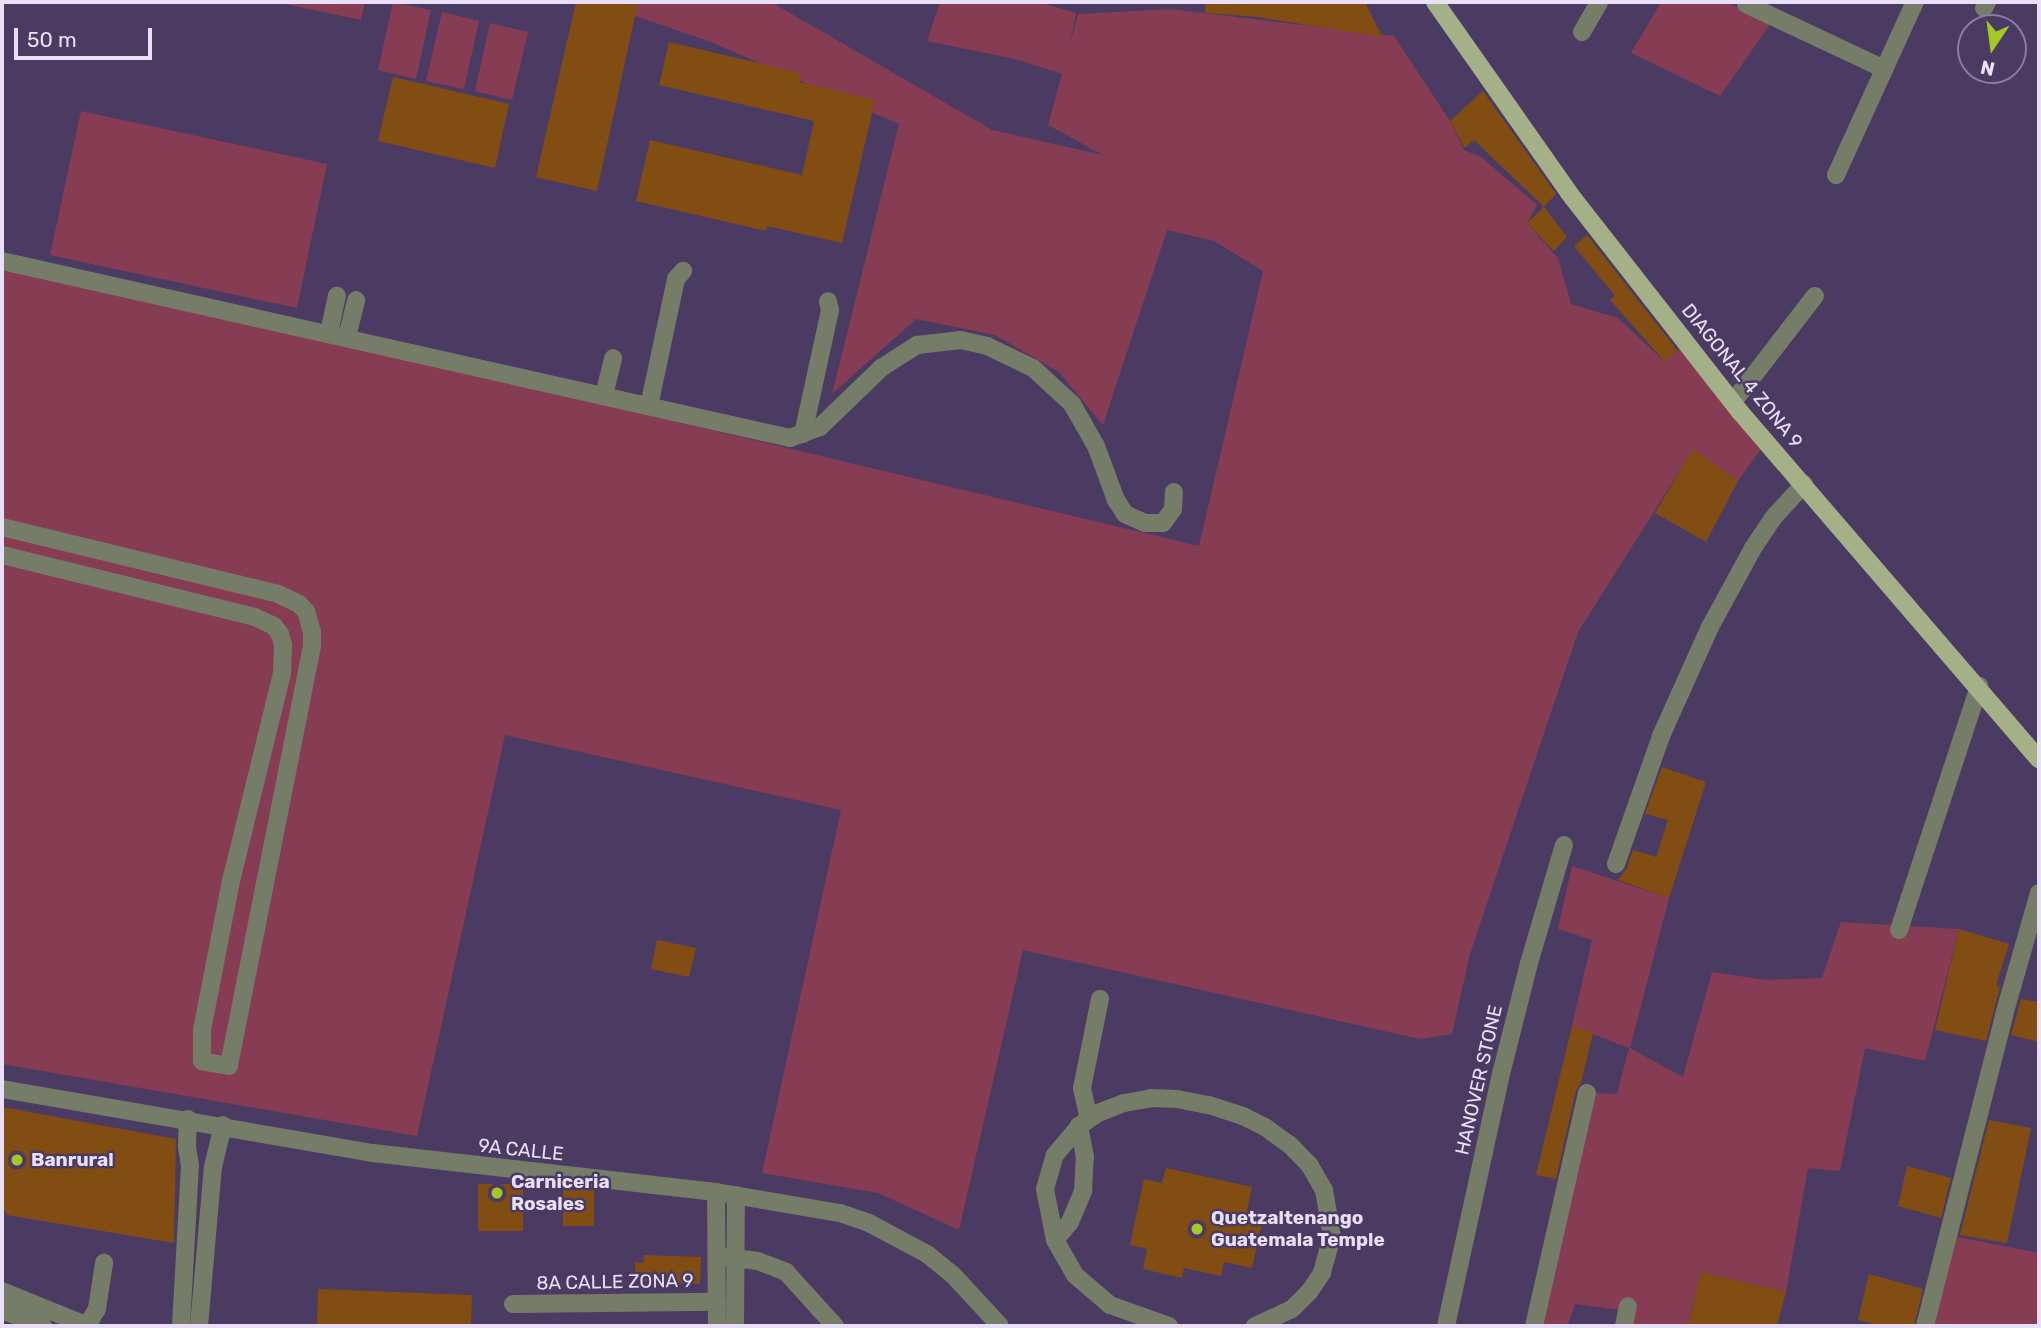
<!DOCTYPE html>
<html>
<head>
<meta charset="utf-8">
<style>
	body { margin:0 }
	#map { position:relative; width:2041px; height:1328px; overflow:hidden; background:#4b3b63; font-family:Rubik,sans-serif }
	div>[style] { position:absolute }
	.green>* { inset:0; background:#863c53 }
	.building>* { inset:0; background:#824d13 }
	.minor>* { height:18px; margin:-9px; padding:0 9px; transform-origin:9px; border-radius:9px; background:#757c68 }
	.major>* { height:18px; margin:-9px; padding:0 9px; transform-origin:9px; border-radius:9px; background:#a4b188 }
	.dots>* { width:19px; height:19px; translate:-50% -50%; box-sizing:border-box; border:4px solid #4b3b63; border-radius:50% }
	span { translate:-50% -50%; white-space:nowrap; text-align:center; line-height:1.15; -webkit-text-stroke:5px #4b3b63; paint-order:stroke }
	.street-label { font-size:19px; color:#e9e0f8 }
	.poi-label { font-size:19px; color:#e9e0f8; font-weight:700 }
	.left { translate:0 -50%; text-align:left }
	.frame { position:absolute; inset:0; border:4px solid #e9e0f8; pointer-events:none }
	.north { position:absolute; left:1957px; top:14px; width:70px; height:70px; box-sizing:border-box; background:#4b3b63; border:2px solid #8a7d9f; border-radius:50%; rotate:193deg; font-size:19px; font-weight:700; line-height:28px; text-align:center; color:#e9e0f8 }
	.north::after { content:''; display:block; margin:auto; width:24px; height:32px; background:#a4c825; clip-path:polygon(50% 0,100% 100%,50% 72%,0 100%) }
	.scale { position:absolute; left:14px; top:28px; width:138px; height:32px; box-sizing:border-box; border:4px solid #e9e0f8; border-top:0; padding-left:9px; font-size:21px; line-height:24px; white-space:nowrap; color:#e9e0f8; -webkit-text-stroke:5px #4b3b63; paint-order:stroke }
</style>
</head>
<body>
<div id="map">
	<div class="green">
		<div style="clip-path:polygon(276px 2px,365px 2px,361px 20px)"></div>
		<div style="clip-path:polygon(393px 2px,431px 10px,416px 79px,378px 70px)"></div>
		<div style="clip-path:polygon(595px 2px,771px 2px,992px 130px,1103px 155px,1048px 125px,1062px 74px,1015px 59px,927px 41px,940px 2px,1038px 2px,1076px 13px,1070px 44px,1078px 14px,1170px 9px,1394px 36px,1450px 121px,1464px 150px,1481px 157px,1537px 205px,1527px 223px,1558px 258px,1571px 304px,1618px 318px,1665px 362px,1680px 347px,1761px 449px,1738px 481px,1693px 450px,1578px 632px,1470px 954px,1452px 1034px,1420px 1039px,1023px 950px,959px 1230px,878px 1193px,762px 1173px,841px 810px,505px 735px,417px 1136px,2px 1064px,2px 261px,1199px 546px,1263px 271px,1214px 241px,1167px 230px,1103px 425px,1059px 372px,995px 335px,916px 319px,832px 394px,899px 124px,711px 42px)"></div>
		<div style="clip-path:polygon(1661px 2px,1727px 2px,1771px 23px,1720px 96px,1631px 53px)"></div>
		<div style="clip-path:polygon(442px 12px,479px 21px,464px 89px,426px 81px)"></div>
		<div style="clip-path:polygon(490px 23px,528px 32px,512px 100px,475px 91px)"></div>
		<div style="clip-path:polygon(81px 111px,327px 164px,297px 308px,50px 255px)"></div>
		<div style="clip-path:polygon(1572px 866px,1669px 898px,1630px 1048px,1683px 1077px,1712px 972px,1766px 980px,1822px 978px,1841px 922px,1959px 929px,1925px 1061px,1865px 1048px,1840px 1171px,1808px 1168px,1786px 1292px,1701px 1272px,1688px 1326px,1617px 1326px,1621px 1310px,1575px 1304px,1568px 1326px,1534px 1326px,1587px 1093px,1617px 1094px,1629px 1048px,1572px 1026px,1592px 940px,1558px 929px)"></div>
		<div style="clip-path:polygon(1953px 1236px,2039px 1253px,2039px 1326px,1931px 1326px)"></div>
	</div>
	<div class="building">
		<div style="clip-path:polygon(576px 2px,638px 2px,597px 191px,536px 177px)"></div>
		<div style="clip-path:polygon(1205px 2px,1365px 2px,1382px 37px,1258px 17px,1205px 13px)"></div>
		<div style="clip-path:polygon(669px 42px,801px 73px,799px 82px,875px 100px,842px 243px,767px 226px,766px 231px,636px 201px,650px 140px,802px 175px,814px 121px,659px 85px)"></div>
		<div style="clip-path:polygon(393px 77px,509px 104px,495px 168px,378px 141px)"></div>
		<div style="clip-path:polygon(1483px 91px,1556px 194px,1544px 207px,1474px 140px,1465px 148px,1450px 121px)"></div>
		<div style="clip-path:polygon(1544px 207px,1567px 237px,1554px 251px,1527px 223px)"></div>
		<div style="clip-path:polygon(1587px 235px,1677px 350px,1665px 362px,1610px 300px,1615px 296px,1574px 246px)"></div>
		<div style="clip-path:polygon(1693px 449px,1738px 481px,1706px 542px,1655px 513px)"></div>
		<div style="clip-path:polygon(1662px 767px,1706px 782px,1669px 898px,1618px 880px,1627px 868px,1633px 850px,1656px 857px,1668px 820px,1645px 814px)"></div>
		<div style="clip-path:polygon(1959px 929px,2009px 944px,1996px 985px,2000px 987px,1986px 1041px,1935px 1030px)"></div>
		<div style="clip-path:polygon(657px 940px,696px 948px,689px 977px,651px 969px)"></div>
		<div style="clip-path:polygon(2021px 999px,2039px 1002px,2039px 1042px,2011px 1035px)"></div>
		<div style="clip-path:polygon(1572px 1026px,1593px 1033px,1581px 1083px,1576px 1090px,1556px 1179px,1536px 1175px)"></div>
		<div style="clip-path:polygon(2px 1107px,176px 1139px,174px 1243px,7px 1215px,2px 1206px)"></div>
		<div style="clip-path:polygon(1989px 1120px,2031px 1128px,2007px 1243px,1960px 1235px)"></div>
		<div style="clip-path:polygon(1907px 1166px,1951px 1178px,1941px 1218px,1898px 1206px)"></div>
		<div style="clip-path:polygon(1166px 1168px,1252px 1187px,1247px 1210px,1264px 1214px,1252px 1268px,1224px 1262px,1221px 1276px,1184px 1268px,1182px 1278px,1143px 1269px,1147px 1249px,1130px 1245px,1144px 1179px,1162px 1183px)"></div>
		<div style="clip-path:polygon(478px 1184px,523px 1184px,523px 1231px,478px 1231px)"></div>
		<div style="clip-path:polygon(563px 1190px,594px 1190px,594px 1226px,563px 1226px)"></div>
		<div style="clip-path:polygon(644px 1255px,701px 1257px,700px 1284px,635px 1282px,635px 1262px,644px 1263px)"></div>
		<div style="clip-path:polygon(1701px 1272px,1786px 1292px,1777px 1326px,1688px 1326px)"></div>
		<div style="clip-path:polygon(1869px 1274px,1923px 1289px,1914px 1326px,1881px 1326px,1858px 1320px)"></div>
		<div style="clip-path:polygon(318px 1289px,472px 1295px,471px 1326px,317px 1326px)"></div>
	</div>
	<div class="minor">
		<div style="left:1746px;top:4px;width:153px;rotate:25.2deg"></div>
		<div style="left:1984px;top:8px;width:7px;rotate:-63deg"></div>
		<div style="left:1582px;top:32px;width:34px;rotate:-60deg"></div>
		<div style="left:1836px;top:175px;width:190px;rotate:-65.5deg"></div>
		<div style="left:2px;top:261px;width:808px;rotate:12.66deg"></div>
		<div style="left:790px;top:438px;width:32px;rotate:-20deg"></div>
		<div style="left:820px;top:427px;width:85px;rotate:-44deg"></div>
		<div style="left:881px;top:368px;width:43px;rotate:-32.6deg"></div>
		<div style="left:917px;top:345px;width:44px;rotate:-6.5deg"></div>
		<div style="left:961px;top:340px;width:27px;rotate:13deg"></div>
		<div style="left:987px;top:346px;width:51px;rotate:25.6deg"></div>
		<div style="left:1033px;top:368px;width:53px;rotate:42.7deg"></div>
		<div style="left:1072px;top:404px;width:48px;rotate:60.3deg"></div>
		<div style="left:1096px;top:446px;width:58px;rotate:69.7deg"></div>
		<div style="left:1116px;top:500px;width:17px;rotate:57deg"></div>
		<div style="left:1125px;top:514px;width:22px;rotate:24deg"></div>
		<div style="left:1145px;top:523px;width:18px"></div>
		<div style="left:1163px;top:523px;width:17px;rotate:-54deg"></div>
		<div style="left:1173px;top:509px;width:17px;rotate:-87deg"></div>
		<div style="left:329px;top:333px;width:38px;rotate:-78deg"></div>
		<div style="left:347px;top:337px;width:38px;rotate:-76deg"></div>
		<div style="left:604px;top:395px;width:38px;rotate:-76deg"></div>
		<div style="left:1733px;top:402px;width:134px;rotate:-52.3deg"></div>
		<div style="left:649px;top:406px;width:130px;rotate:-78deg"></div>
		<div style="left:676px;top:279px;width:11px;rotate:-49deg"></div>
		<div style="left:803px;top:434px;width:127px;rotate:-77.7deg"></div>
		<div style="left:830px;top:310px;width:9px;rotate:-103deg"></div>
		<div style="left:2px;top:527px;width:284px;rotate:13.6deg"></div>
		<div style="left:278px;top:594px;width:23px;rotate:25deg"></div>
		<div style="left:299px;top:604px;width:10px;rotate:45deg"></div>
		<div style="left:306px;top:611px;width:22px;rotate:74deg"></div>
		<div style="left:312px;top:632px;width:14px;rotate:90deg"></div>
		<div style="left:312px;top:646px;width:428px;rotate:101.2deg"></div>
		<div style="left:229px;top:1066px;width:27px;rotate:-170deg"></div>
		<div style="left:202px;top:1061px;width:31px;rotate:-90deg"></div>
		<div style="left:202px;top:1030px;width:152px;rotate:-79deg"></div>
		<div style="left:231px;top:881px;width:214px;rotate:-76.2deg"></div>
		<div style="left:282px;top:673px;width:28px;rotate:-88deg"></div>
		<div style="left:283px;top:645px;width:11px;rotate:-105deg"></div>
		<div style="left:280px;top:634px;width:10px;rotate:-127deg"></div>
		<div style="left:274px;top:626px;width:21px;rotate:-155deg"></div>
		<div style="left:255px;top:617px;width:260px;rotate:-166.2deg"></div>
		<div style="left:1616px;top:864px;width:136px;rotate:-70.6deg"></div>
		<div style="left:1661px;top:736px;width:120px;rotate:-65.8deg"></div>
		<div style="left:1710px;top:627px;width:90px;rotate:-61.4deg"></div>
		<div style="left:1753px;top:548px;width:36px;rotate:-56deg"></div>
		<div style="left:1773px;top:518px;width:46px;rotate:-47.6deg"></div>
		<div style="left:1899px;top:930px;width:257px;rotate:-71.8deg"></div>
		<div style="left:2px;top:1089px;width:376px;rotate:9.8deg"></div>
		<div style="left:373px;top:1153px;width:345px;rotate:6.5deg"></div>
		<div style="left:716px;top:1192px;width:126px;rotate:9.6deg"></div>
		<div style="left:840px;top:1213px;width:31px;rotate:19deg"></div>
		<div style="left:869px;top:1223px;width:66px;rotate:28.1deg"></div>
		<div style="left:927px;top:1254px;width:33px;rotate:39deg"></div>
		<div style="left:953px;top:1275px;width:69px;rotate:47.3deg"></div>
		<div style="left:1089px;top:1119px;width:32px;rotate:-103deg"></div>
		<div style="left:1082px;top:1088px;width:91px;rotate:-78.6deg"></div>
		<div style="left:716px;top:1192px;width:134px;rotate:89.6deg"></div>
		<div style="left:1055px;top:1240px;width:23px;rotate:-50deg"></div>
		<div style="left:1070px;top:1222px;width:34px;rotate:-67deg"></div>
		<div style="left:1083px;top:1191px;width:34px;rotate:-87deg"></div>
		<div style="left:1085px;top:1157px;width:32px;rotate:-101deg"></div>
		<div style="left:717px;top:1256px;width:41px;rotate:7deg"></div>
		<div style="left:758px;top:1261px;width:30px;rotate:21deg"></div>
		<div style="left:786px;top:1272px;width:73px;rotate:47.8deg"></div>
		<div style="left:2px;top:1291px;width:93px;rotate:22.1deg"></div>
		<div style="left:513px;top:1304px;width:204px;rotate:-0.6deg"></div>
		<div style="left:2px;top:1310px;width:44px;rotate:21.3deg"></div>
		<div style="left:87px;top:1326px;width:20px;rotate:-60deg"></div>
		<div style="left:97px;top:1309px;width:47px;rotate:-81.3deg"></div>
		<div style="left:181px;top:1326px;width:160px;rotate:-86.8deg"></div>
		<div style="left:190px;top:1166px;width:20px;rotate:-99deg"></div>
		<div style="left:187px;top:1146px;width:27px;rotate:-88deg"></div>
		<div style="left:199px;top:1326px;width:160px;rotate:-85deg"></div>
		<div style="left:213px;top:1167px;width:43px;rotate:-76.6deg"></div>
		<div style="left:735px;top:1326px;width:131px;rotate:-89.6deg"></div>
		<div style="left:1169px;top:1326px;width:63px;rotate:-160.4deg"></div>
		<div style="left:1110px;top:1305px;width:46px;rotate:-139.4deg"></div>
		<div style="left:1075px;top:1275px;width:40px;rotate:-119.7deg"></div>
		<div style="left:1055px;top:1240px;width:52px;rotate:-101.1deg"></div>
		<div style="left:1045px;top:1189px;width:35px;rotate:-74deg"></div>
		<div style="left:1055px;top:1155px;width:38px;rotate:-50deg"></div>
		<div style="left:1079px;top:1126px;width:23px;rotate:-34deg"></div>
		<div style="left:1098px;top:1113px;width:28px;rotate:-21deg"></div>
		<div style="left:1124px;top:1103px;width:27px;rotate:-10deg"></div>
		<div style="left:1151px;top:1098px;width:26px;rotate:2deg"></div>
		<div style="left:1177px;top:1099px;width:33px;rotate:11deg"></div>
		<div style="left:1209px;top:1105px;width:36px;rotate:18deg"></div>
		<div style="left:1243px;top:1116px;width:25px;rotate:27deg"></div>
		<div style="left:1265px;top:1127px;width:31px;rotate:36deg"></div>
		<div style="left:1290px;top:1145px;width:29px;rotate:46deg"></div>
		<div style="left:1310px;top:1166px;width:28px;rotate:60deg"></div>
		<div style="left:1324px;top:1190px;width:48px;rotate:80.3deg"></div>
		<div style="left:1332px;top:1237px;width:37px;rotate:106deg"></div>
		<div style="left:1322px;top:1273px;width:23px;rotate:124deg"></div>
		<div style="left:1309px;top:1292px;width:24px;rotate:135deg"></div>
		<div style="left:1292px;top:1309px;width:41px;rotate:155.3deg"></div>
		<div style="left:1446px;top:1326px;width:262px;rotate:-77.7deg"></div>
		<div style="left:1502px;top:1070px;width:110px;rotate:-75.8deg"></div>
		<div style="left:1529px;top:963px;width:123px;rotate:-73.5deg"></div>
		<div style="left:1534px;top:1326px;width:239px;rotate:-77.2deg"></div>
		<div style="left:1624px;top:1326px;width:20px;rotate:-79deg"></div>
		<div style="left:1925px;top:1326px;width:321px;rotate:-75.7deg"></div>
		<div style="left:2004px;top:1015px;width:127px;rotate:-74deg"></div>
	</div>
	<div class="major">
		<div style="left:1435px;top:2px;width:233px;rotate:54.9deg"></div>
		<div style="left:1569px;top:193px;width:279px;rotate:52deg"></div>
		<div style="left:1741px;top:413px;width:457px;rotate:49.3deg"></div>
	</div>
	<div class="dots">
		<div style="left:17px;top:1160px;background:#a4c825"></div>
		<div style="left:497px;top:1193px;background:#a4c825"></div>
		<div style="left:1197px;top:1229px;background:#a4c825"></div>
	</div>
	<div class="street-label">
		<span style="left:1742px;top:376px;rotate:51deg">DIAGONAL 4 ZONA 9</span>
		<span style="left:1479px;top:1080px;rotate:-77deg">HANOVER STONE</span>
		<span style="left:521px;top:1150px;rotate:6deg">9A CALLE</span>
		<span style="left:615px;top:1282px;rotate:-1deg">8A CALLE ZONA 9</span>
	</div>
	<div class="poi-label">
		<span class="left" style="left:31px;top:1160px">Banrural</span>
		<span class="left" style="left:511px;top:1193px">Carniceria<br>Rosales</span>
		<span class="left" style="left:1211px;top:1229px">Quetzaltenango<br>Guatemala Temple</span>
	</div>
	<div class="frame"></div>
	<div class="north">N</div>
	<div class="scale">50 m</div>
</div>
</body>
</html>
